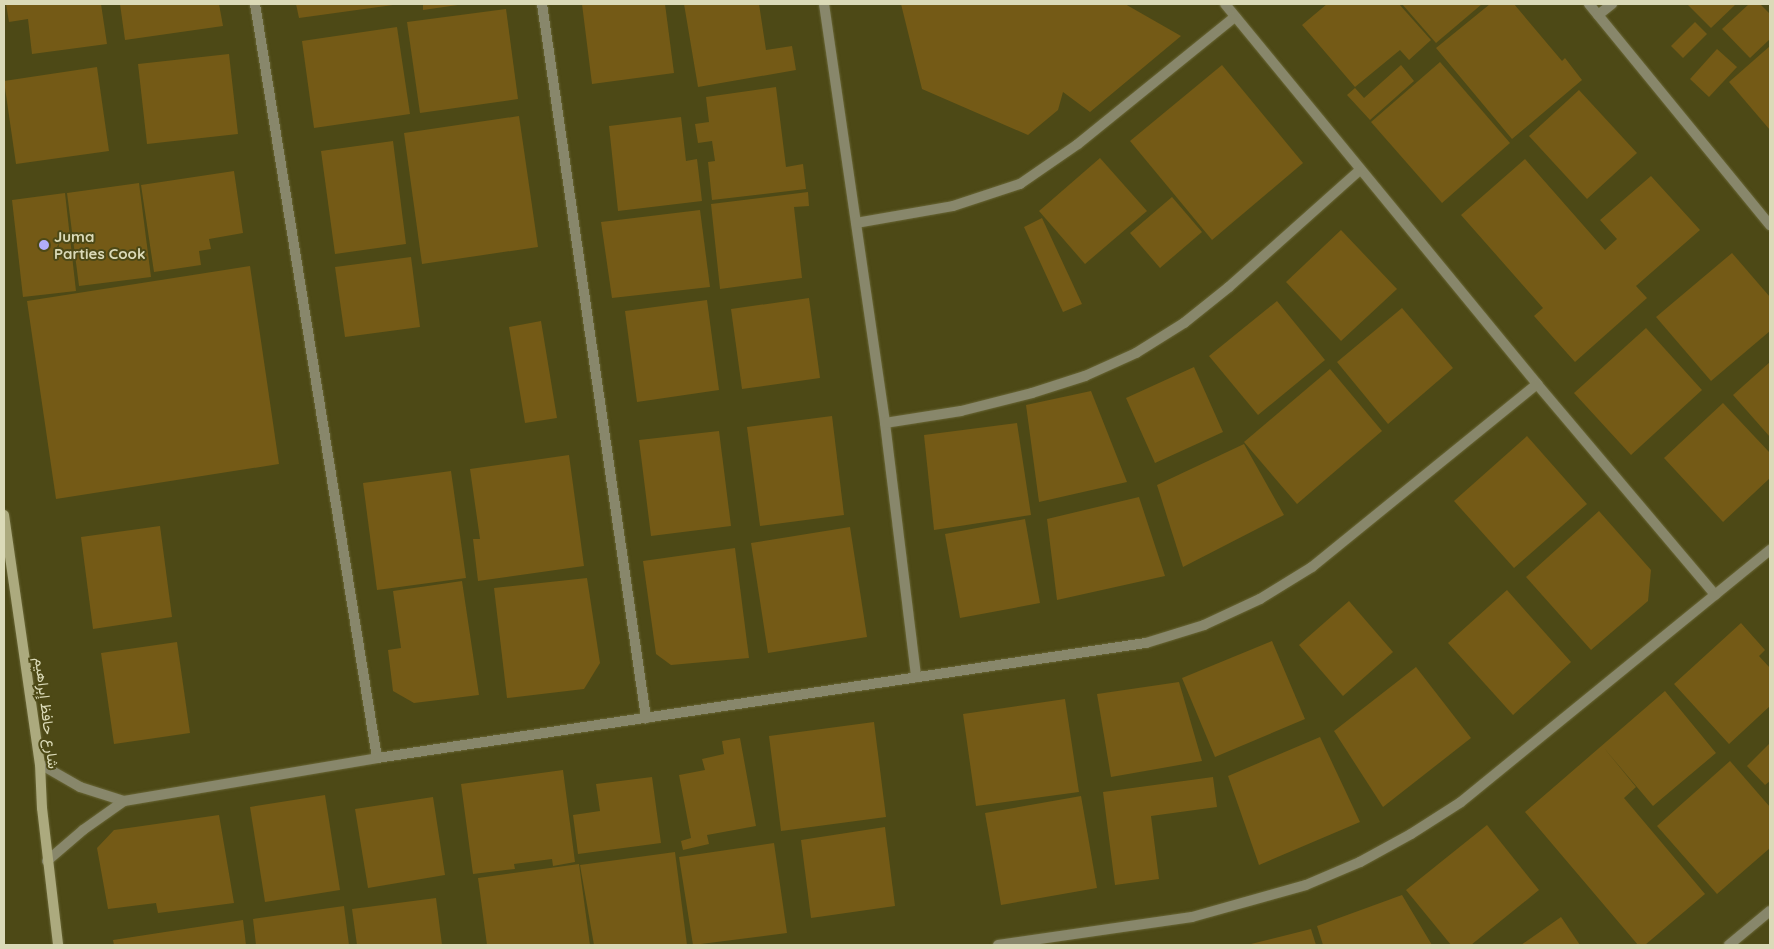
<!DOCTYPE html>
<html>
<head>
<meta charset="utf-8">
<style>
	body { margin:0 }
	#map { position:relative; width:1774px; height:949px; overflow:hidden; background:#4d4916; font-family:Quicksand,Vazirmatn,sans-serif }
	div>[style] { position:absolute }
	.building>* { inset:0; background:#745a16 }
	.roads { filter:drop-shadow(0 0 1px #696636) drop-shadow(0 0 1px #696636) }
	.street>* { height:10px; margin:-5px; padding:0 5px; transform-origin:5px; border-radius:5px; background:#88876b }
	.secondary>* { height:10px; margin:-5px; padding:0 5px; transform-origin:5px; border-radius:5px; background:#acaa7e }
	.dots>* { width:14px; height:14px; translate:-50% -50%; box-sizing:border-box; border:2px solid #4d4916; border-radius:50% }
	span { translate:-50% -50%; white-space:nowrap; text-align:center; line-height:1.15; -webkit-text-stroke:4px #4d4916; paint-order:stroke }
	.poi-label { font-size:15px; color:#dbdab8; font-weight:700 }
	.left { translate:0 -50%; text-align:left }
	.street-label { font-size:15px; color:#dbdab8 }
	.frame { position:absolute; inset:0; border:5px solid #dbdab8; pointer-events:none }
</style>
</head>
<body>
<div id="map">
	<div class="building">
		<div style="clip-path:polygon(6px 4px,101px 4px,107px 44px,32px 54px,28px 19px,9px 22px)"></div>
		<div style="clip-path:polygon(120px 4px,219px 4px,223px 26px,125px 40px)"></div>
		<div style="clip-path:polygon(296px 4px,393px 4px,393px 5px,299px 18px)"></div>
		<div style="clip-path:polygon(423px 4px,458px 4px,458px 5px,423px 10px)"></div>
		<div style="clip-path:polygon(582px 4px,665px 4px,674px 73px,592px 84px)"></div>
		<div style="clip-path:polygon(684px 4px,759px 4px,766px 50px,792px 46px,796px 70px,698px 87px)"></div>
		<div style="clip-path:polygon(901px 4px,1125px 4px,1181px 36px,1090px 112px,1063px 92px,1058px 110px,1028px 135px,922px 89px)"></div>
		<div style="clip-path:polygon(1327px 4px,1399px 4px,1431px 40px,1409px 60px,1400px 50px,1355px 87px,1302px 25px)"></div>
		<div style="clip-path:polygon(1402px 4px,1482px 4px,1436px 43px)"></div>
		<div style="clip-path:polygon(1490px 4px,1514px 4px,1562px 61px,1565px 58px,1582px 80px,1512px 139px,1436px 48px)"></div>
		<div style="clip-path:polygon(1687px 4px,1736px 4px,1711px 28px)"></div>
		<div style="clip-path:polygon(1749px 4px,1760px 4px,1770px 14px,1770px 39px,1750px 58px,1722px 29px)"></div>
		<div style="clip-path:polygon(506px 9px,518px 99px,420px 113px,407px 22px)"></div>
		<div style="clip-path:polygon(1695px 22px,1707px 34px,1683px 58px,1671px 46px)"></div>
		<div style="clip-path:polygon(397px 27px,410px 114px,314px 128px,302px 41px)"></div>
		<div style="clip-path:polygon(1770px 46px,1770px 130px,1729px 82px)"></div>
		<div style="clip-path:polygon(1717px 49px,1737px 67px,1709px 97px,1690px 79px)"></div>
		<div style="clip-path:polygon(229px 54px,238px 134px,147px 144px,138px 64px)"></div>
		<div style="clip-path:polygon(1440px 62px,1510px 143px,1442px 203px,1371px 122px)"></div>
		<div style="clip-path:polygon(1222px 65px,1303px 163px,1212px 240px,1130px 141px)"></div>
		<div style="clip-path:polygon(1401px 65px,1414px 81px,1370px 120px,1347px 95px,1355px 88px,1364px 98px)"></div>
		<div style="clip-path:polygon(97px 67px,109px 151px,16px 164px,4px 81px)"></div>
		<div style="clip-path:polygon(776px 87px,786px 167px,803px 164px,806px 189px,712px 200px,708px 162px,715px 161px,712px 141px,698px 143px,695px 124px,709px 122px,706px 97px)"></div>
		<div style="clip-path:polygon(1579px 90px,1637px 153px,1587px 199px,1529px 136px)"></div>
		<div style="clip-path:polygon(519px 116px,538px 247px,422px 264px,404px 133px)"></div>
		<div style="clip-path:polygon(681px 117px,686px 161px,697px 159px,702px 201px,618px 211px,609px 126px)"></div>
		<div style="clip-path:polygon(393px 141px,406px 244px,335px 254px,321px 151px)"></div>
		<div style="clip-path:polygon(1100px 158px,1147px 211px,1085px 264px,1039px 211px)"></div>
		<div style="clip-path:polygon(1525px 159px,1605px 250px,1617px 239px,1600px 220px,1651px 176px,1700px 230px,1636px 286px,1647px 298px,1575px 362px,1534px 316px,1543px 308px,1461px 215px)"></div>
		<div style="clip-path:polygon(234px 171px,243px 233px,209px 239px,211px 249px,199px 251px,201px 265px,154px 272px,141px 185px)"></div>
		<div style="clip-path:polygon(139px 183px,151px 277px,79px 286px,67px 193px)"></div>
		<div style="clip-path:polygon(808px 192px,809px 206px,794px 207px,802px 278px,720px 289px,711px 204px)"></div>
		<div style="clip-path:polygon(65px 193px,76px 291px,23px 297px,12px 200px)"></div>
		<div style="clip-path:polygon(1172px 197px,1202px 232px,1160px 268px,1130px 233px)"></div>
		<div style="clip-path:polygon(700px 210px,710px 287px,612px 298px,601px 222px)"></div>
		<div style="clip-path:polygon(1042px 218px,1082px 304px,1063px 312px,1024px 227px)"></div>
		<div style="clip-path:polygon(1341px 230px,1397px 289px,1341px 341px,1286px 282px)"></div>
		<div style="clip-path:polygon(1732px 253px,1770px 297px,1770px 331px,1711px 381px,1656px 317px)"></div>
		<div style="clip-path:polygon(411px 257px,420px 327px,345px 337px,335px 267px)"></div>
		<div style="clip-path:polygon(250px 266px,279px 464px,56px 499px,27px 301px)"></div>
		<div style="clip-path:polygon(809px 298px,820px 378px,742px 389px,731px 309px)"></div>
		<div style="clip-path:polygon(707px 300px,719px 390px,637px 402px,625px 311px)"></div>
		<div style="clip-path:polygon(1277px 301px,1325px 360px,1258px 415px,1209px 356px)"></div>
		<div style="clip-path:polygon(1402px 308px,1453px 368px,1388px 424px,1337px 362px)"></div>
		<div style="clip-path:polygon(541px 321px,557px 418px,525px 423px,509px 327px)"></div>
		<div style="clip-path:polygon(1646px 328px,1702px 390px,1631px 455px,1574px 393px)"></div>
		<div style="clip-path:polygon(1770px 362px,1770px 437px,1733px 395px)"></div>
		<div style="clip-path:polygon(1194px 367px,1223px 432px,1155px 463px,1126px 398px)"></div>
		<div style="clip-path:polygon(1330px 369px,1382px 431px,1297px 504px,1244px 442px)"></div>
		<div style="clip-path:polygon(1091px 391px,1127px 482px,1039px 502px,1026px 405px)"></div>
		<div style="clip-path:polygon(1723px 403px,1770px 453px,1770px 478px,1723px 522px,1664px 458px)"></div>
		<div style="clip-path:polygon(832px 416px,844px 515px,760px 526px,747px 427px)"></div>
		<div style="clip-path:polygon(1017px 423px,1031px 515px,934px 530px,924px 435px)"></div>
		<div style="clip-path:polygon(719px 431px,731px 526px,651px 536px,639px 440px)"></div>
		<div style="clip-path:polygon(1527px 436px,1587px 504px,1514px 568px,1454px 501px)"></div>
		<div style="clip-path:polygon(1244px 444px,1284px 515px,1183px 567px,1157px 485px)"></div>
		<div style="clip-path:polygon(569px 455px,584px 566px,478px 581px,473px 539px,480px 539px,470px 469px)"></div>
		<div style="clip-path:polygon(451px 471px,466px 578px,377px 590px,363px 483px)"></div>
		<div style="clip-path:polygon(1139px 497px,1165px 576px,1057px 600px,1047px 519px)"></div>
		<div style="clip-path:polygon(1599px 511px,1651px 570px,1648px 601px,1591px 650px,1526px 577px)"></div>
		<div style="clip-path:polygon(1025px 519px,1040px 603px,960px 618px,945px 534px)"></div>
		<div style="clip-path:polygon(160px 526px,172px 617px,93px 629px,81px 537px)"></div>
		<div style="clip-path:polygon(850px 527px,867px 637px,768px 653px,751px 543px)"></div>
		<div style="clip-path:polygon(735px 548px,749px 658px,671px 665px,656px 654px,643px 561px)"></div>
		<div style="clip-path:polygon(587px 578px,600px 663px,584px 689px,507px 698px,494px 588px)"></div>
		<div style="clip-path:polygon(462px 581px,479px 695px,414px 703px,393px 691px,388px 650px,401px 648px,393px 591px)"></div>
		<div style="clip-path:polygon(1507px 590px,1571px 662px,1513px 715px,1448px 643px)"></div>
		<div style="clip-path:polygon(1349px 601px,1393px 652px,1343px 696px,1299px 645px)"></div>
		<div style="clip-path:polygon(1741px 623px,1765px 650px,1759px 656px,1770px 668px,1770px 706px,1729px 744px,1674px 684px)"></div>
		<div style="clip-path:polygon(1272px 641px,1305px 719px,1215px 757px,1182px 678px)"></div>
		<div style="clip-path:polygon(177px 642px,190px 733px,114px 744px,101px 653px)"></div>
		<div style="clip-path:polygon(1416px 667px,1471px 738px,1383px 807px,1334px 731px)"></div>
		<div style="clip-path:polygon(1179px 682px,1202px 761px,1111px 777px,1097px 694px)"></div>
		<div style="clip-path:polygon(1665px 691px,1716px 753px,1653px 806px,1604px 748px,1636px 787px,1624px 798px,1705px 894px,1645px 945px,1638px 945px,1525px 812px)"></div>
		<div style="clip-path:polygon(1065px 699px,1079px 792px,976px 806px,963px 714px)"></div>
		<div style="clip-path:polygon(874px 722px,886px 817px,781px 831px,769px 736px)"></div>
		<div style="clip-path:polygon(1320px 737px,1360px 822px,1259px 865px,1228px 776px)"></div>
		<div style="clip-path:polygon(740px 738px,756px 826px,707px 835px,709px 844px,683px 850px,681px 841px,691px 838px,679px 775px,705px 770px,702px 759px,724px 754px,722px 741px)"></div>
		<div style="clip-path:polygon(1770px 743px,1770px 781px,1765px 785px,1747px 766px)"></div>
		<div style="clip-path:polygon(1730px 761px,1770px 807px,1770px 848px,1717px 894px,1657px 826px)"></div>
		<div style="clip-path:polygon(563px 770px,575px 862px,553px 866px,552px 859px,514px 864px,515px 869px,473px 874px,461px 784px)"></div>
		<div style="clip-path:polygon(652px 777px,661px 843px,578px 854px,573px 815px,600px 811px,596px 784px)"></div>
		<div style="clip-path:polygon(1213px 777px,1217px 807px,1151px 816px,1159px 879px,1115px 885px,1103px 792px)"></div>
		<div style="clip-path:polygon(325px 795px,340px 890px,265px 902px,250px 807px)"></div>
		<div style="clip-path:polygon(1081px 796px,1097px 888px,1001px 905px,985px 813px)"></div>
		<div style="clip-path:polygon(433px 797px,445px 875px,368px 888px,355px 809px)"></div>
		<div style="clip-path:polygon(219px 815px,234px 903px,158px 913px,156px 903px,108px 909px,97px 848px,114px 830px)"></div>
		<div style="clip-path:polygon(1487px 825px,1539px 890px,1471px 945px,1451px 945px,1406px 890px)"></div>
		<div style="clip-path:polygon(885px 827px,895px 906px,811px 918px,801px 840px)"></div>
		<div style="clip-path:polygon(774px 843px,787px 933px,693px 945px,679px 857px)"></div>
		<div style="clip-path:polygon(675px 852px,687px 945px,594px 945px,580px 865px)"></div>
		<div style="clip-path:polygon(579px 864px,590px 945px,487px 945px,478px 878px)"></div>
		<div style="clip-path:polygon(1402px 895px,1432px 945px,1323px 945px,1317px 926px)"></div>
		<div style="clip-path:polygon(436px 898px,442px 945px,357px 945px,352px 909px)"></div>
		<div style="clip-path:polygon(344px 906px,349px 945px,256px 945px,253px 919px)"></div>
		<div style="clip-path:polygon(1561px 917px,1580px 945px,1521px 945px)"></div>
		<div style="clip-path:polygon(243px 920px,246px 945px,114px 945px,113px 940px)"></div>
		<div style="clip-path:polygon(1311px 929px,1316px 945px,1247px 945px)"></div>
	</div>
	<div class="roads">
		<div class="street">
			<div style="left:255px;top:4px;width:764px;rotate:80.81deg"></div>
			<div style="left:542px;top:4px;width:722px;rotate:81.71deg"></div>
			<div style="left:824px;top:4px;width:423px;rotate:81.7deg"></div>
			<div style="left:885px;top:423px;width:256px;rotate:83deg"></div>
			<div style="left:1225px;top:4px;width:492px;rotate:50.6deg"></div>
			<div style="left:1537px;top:384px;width:276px;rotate:49.8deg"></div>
			<div style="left:1589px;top:4px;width:286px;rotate:50.7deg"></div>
			<div style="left:1598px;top:15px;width:18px;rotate:-38deg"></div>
			<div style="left:856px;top:223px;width:98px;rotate:-9.9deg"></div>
			<div style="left:953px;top:206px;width:71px;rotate:-18.2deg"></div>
			<div style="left:1020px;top:184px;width:70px;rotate:-34.6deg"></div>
			<div style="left:1078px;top:144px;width:202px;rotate:-39deg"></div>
			<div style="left:885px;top:423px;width:77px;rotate:-9deg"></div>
			<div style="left:961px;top:411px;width:73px;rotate:-14.2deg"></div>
			<div style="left:1032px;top:393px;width:56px;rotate:-17.8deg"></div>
			<div style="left:1085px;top:376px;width:56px;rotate:-24.3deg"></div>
			<div style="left:1136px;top:353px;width:57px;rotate:-32deg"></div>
			<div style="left:1184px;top:323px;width:58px;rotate:-38.7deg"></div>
			<div style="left:1229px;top:287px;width:176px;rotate:-41.8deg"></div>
			<div style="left:40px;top:764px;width:46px;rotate:29.9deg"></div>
			<div style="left:80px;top:787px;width:46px;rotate:17.7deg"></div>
			<div style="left:124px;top:801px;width:257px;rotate:-9.6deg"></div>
			<div style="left:377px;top:758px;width:778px;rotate:-8.51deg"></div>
			<div style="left:1146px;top:643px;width:61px;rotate:-17.2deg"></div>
			<div style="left:1204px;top:625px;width:62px;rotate:-24.9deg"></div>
			<div style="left:1260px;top:599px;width:61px;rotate:-31.6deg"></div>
			<div style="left:1312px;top:567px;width:290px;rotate:-39.1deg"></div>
			<div style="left:47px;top:861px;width:48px;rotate:-40.7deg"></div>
			<div style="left:83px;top:830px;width:50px;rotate:-35.3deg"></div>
			<div style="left:998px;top:945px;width:196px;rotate:-8.2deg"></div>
			<div style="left:1192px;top:917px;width:118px;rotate:-15.7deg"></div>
			<div style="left:1306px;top:885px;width:59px;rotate:-23.1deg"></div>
			<div style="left:1360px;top:862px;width:58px;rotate:-28.8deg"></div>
			<div style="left:1411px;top:834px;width:59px;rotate:-32.6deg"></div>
			<div style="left:1461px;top:802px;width:399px;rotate:-39.2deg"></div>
			<div style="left:1729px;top:945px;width:53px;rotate:-39.7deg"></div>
		</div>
		<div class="secondary">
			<div style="left:4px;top:515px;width:252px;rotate:81.8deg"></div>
			<div style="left:40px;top:764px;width:44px;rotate:87.4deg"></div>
			<div style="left:42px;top:808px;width:138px;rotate:83.3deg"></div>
		</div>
	</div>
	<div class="dots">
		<div style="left:44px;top:245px;background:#b1adfa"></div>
	</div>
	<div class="poi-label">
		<span class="left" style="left:54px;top:245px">Juma<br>Parties Cook</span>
	</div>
	<div class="street-label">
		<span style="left:47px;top:713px;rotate:83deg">شارع حافظ إبراهيم</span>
	</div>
	<div class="frame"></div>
</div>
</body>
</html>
